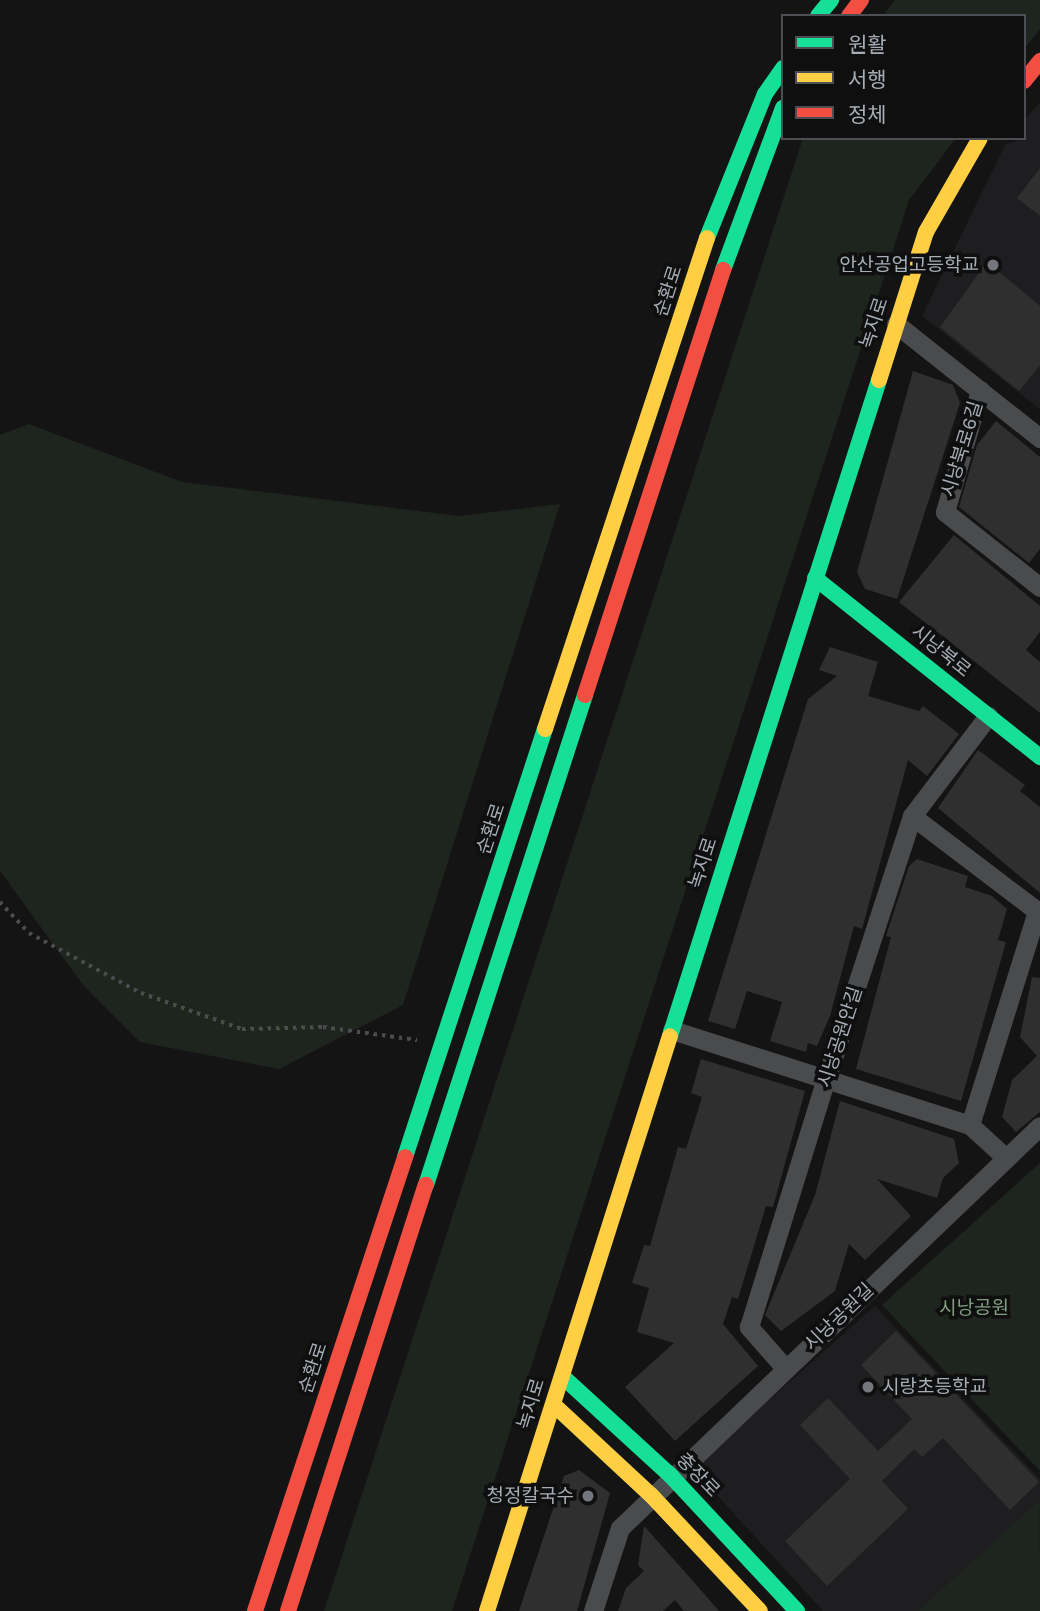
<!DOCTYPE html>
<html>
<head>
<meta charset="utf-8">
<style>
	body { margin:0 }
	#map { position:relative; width:1040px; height:1611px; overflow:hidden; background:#141415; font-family:"Work Sans","Noto Sans KR",sans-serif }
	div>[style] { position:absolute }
	.built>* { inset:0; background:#1e1e20 }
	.green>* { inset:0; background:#1e251f }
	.building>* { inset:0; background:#2f2f30 }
	.path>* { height:3.5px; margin-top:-1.75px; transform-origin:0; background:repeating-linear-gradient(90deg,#4a4c4f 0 3.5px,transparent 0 8.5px) }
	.street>* { height:19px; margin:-9.5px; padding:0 9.5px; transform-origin:9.5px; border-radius:9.5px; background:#494b4d }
	.fast>* { height:16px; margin:-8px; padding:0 8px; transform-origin:8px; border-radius:8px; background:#16e098 }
	.slow>* { height:16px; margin:-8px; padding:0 8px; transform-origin:8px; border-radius:8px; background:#ffcf43 }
	.jam>* { height:16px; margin:-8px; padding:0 8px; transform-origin:8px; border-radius:8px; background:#f24e42 }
	.dots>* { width:19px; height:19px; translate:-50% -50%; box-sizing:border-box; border:4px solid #0f0f10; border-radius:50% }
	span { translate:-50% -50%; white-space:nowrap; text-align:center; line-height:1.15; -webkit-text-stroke:7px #0f0f10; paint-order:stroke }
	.poi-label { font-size:19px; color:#a6adb5 }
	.right { translate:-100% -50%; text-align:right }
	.left { translate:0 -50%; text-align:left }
	.street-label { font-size:19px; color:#a6adb5 }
	.park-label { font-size:19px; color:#809f7e }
	.legend { position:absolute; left:781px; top:14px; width:245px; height:126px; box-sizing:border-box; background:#0f0f10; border:2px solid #4b4e52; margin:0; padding:9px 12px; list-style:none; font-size:21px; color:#a6adb5 }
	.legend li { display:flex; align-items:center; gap:14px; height:35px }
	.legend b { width:35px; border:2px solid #4b4e52 }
</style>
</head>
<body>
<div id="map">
	<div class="built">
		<div style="clip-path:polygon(1040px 102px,1040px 409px,922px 316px,1005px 145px,1024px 138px,1024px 121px)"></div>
		<div style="clip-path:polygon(875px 1306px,1040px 1479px,1040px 1611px,823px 1611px,692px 1468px)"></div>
	</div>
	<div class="green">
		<div style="clip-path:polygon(895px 0,1040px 0,1040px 29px,1024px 49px,1024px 16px,883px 16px)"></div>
		<div style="clip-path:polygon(803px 138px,956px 138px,909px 200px,452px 1611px,324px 1611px)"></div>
		<div style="clip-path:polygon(29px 424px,182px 482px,459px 516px,560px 504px,403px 1005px,279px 1069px,140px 1042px,83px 985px,0 871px,0 435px)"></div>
		<div style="clip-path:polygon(1040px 1163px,1040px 1471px,882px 1305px)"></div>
		<div style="clip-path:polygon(1039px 1501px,1040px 1611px,918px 1611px)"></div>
	</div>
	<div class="building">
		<div style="clip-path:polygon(1040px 168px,1040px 216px,1017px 198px)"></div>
		<div style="clip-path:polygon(987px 262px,1040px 306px,1040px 365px,1019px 391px,940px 327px)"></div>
		<div style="clip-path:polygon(913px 371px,953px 385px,960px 403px,897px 599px,865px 589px,857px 572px)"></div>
		<div style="clip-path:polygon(996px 421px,1040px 457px,1040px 549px,1029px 563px,959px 507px,977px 445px)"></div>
		<div style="clip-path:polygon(954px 535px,1040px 606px,1040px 632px,1026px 650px,1040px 662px,1040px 713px,899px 602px)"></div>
		<div style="clip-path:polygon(830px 647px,878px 662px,868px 696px,919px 711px,923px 706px,959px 734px,927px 776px,908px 760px,862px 929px,854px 926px,830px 1016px,817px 1046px,808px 1043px,806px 1052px,770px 1041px,782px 1002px,747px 991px,735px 1029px,708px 1021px,808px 699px,837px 676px,819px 670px)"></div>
		<div style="clip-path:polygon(978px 750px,1025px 785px,1020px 791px,1040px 807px,1040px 893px,938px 808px)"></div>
		<div style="clip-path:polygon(917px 859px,968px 876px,965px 887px,992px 896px,1007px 909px,998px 940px,1006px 942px,961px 1101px,856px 1069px,891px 937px,886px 936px,909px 866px)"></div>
		<div style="clip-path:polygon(1032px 977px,1040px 978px,1040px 1112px,1016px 1132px,1002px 1117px,1012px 1080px,1037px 1056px,1020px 1037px)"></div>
		<div style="clip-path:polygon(701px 1059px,805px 1091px,773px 1207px,766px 1206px,738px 1299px,732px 1297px,723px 1324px,758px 1366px,675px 1441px,625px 1387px,674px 1343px,637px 1332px,649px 1288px,632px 1283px,644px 1245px,650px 1246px,678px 1147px,686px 1149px,702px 1097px,691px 1093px)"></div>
		<div style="clip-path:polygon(840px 1101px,954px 1139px,959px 1163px,943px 1178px,937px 1198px,877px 1179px,911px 1216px,865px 1260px,849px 1244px,835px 1291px,781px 1331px,765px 1315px,815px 1195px)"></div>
		<div style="clip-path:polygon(896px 1331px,1039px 1482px,1010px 1510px,943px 1438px,922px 1457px,914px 1449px,882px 1481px,908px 1509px,827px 1586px,785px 1541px,850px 1479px,800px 1425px,828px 1398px,878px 1451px,912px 1419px,861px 1365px)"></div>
		<div style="clip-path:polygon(579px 1470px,610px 1493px,577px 1611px,519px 1611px,564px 1476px)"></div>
		<div style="clip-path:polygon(644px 1526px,693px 1581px,719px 1611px,684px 1611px,675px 1600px,663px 1611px,618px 1611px,626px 1588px,644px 1571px,638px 1565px)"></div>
	</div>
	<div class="path">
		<div style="left:0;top:902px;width:42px;rotate:46.9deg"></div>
		<div style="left:29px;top:933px;width:127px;rotate:28.2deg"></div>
		<div style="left:141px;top:993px;width:107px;rotate:19.6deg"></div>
		<div style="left:242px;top:1029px;width:81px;rotate:-1.4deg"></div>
		<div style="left:323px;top:1027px;width:95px;rotate:7.9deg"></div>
	</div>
	<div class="street">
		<div style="left:896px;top:324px;width:184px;rotate:38.4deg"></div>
		<div style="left:980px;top:390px;width:127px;rotate:106deg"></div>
		<div style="left:945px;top:512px;width:121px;rotate:38.3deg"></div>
		<div style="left:912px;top:816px;width:161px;rotate:37.2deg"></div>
		<div style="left:672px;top:1030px;width:313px;rotate:17.7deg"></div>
		<div style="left:1006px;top:1158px;width:49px;rotate:-137.5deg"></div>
		<div style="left:970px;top:1125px;width:224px;rotate:-72.6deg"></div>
		<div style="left:785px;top:1368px;width:55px;rotate:-131.3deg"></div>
		<div style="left:749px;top:1327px;width:260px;rotate:-72.8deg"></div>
		<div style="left:826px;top:1079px;width:277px;rotate:-71.9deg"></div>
		<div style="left:912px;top:816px;width:126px;rotate:-52.8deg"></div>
		<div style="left:593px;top:1611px;width:87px;rotate:-72deg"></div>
		<div style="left:620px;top:1528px;width:581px;rotate:-43.75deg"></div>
	</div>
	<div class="fast">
		<div style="left:818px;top:16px;width:21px;rotate:-51deg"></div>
		<div style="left:707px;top:238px;width:155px;rotate:-68.1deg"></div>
		<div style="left:765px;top:94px;width:32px;rotate:-55deg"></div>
		<div style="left:723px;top:270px;width:173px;rotate:-69.7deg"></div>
		<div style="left:815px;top:578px;width:288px;rotate:38.5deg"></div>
		<div style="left:670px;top:1036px;width:688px;rotate:-72.33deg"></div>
		<div style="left:405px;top:1157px;width:450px;rotate:-71.9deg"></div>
		<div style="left:426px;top:1185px;width:515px;rotate:-72.02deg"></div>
		<div style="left:562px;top:1376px;width:148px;rotate:42.5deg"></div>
		<div style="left:671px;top:1476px;width:185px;rotate:47deg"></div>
	</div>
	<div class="slow">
		<div style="left:879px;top:380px;width:155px;rotate:-72.4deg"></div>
		<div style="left:926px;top:232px;width:108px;rotate:-60.1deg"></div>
		<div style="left:545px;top:729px;width:517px;rotate:-71.74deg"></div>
		<div style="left:554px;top:1405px;width:132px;rotate:42.9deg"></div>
		<div style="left:651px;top:1495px;width:159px;rotate:46.8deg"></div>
		<div style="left:487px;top:1611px;width:603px;rotate:-72.35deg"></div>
	</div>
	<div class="jam">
		<div style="left:849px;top:16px;width:20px;rotate:-53deg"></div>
		<div style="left:1024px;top:81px;width:26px;rotate:-51deg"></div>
		<div style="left:585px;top:695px;width:447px;rotate:-72deg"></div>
		<div style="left:255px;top:1611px;width:478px;rotate:-71.7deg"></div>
		<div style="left:288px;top:1611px;width:448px;rotate:-72.1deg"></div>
	</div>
	<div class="dots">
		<div style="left:993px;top:265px;background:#73777d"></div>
		<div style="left:868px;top:1387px;background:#73777d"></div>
		<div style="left:588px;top:1496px;background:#73777d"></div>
	</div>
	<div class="poi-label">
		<span class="right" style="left:979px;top:265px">안산공업고등학교</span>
		<span class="left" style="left:882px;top:1387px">시랑초등학교</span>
		<span class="right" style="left:574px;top:1496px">청정칼국수</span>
	</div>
	<div class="street-label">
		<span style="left:668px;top:291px;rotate:-72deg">순환로</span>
		<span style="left:874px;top:323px;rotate:-72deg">녹지로</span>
		<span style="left:962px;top:449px;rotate:-73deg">시낭북로6길</span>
		<span style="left:941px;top:651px;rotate:39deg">시낭북로</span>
		<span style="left:491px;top:829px;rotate:-72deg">순환로</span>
		<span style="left:703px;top:863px;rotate:-72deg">녹지로</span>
		<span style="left:840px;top:1037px;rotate:-72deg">시낭공원안길</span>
		<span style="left:839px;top:1317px;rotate:-44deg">시낭공원길</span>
		<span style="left:313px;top:1368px;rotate:-72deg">순환로</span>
		<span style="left:531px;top:1404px;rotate:-73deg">녹지로</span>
		<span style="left:698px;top:1475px;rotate:46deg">충장로</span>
	</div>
	<div class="park-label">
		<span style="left:974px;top:1308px">시낭공원</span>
	</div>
	<ul class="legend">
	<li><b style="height:9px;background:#16e098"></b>원활</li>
	<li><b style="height:9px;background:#ffcf43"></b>서행</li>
	<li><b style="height:9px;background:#f24e42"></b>정체</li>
	</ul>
</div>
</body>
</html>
